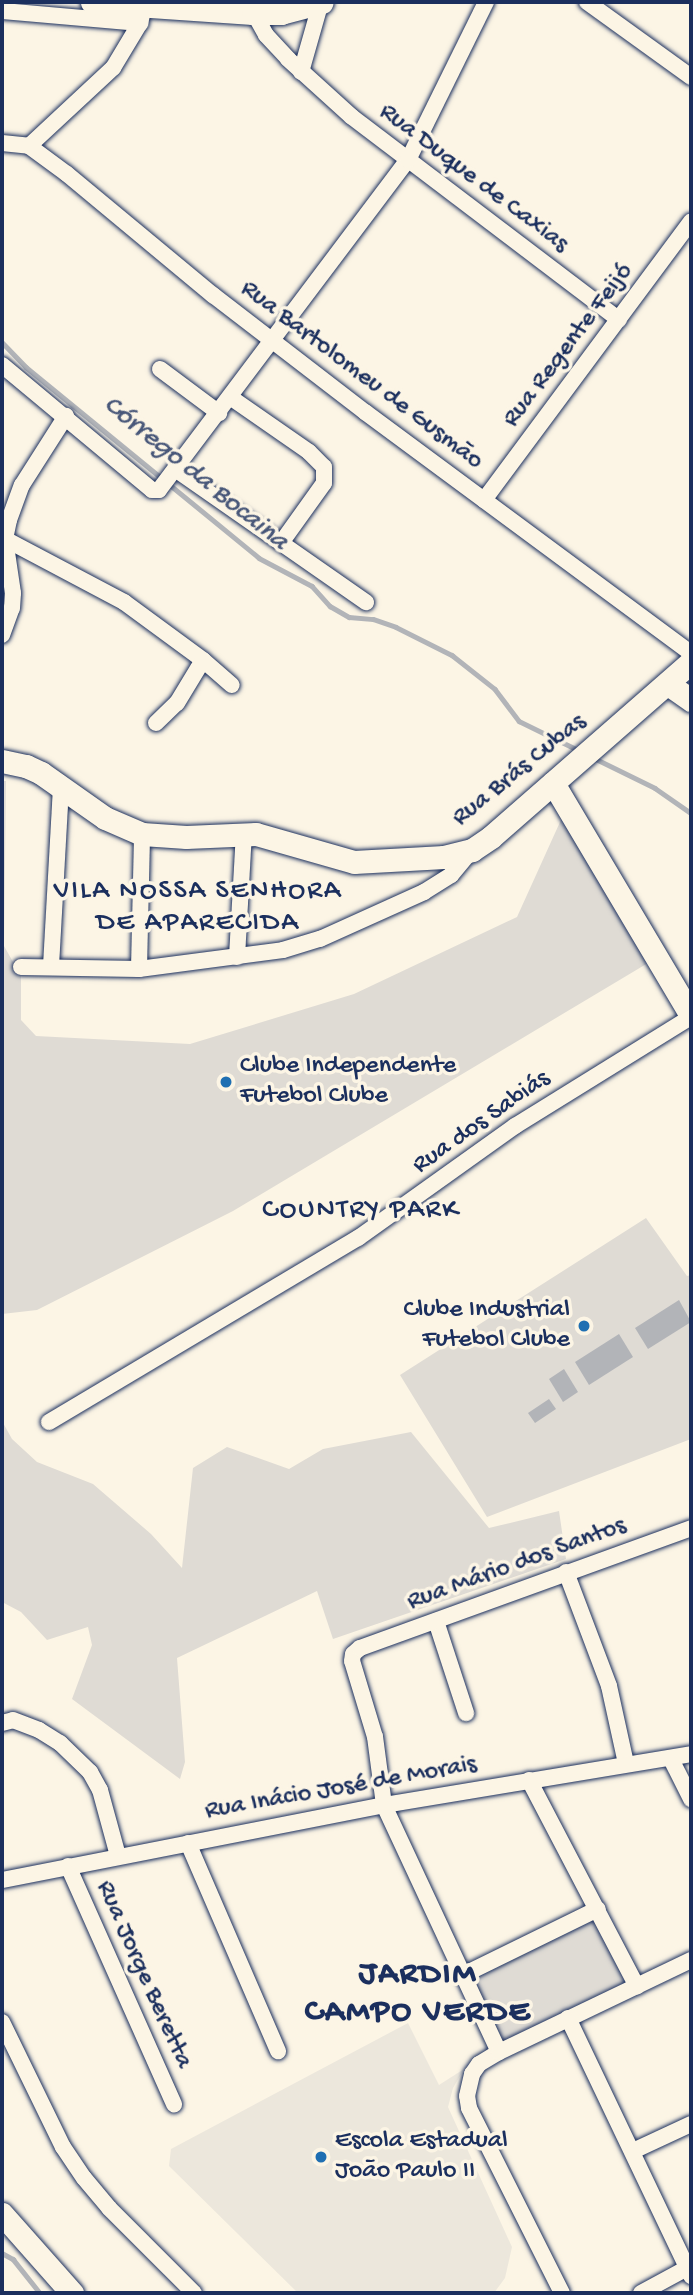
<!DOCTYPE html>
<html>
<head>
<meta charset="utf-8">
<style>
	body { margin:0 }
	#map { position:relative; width:693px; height:2295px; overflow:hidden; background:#fcf5e5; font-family:"Gochi Hand",sans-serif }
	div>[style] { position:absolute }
	.built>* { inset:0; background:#ece7dc }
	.green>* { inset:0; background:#dfdbd4 }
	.water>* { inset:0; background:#b2b4b8 }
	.stream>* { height:4.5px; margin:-2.25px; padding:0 2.25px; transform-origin:2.25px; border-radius:2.25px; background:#b2b4b8 }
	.roads { filter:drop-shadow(0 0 2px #1b2f5e) drop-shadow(0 0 2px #1b2f5e) }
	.street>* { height:16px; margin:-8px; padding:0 8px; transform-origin:8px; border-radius:8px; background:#fcf5e5 }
	.secondary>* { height:23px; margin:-11.5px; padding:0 11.5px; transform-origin:11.5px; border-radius:11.5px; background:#fcf5e5 }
	.dots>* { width:19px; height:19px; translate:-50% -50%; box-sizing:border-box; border:4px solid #fcf5e5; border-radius:50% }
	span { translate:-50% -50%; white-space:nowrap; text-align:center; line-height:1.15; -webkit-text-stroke:7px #fcf5e5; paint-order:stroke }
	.street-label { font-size:26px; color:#1b2f5e }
	.poi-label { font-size:26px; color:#1b2f5e }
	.left { translate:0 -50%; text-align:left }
	.right { translate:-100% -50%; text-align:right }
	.water-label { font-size:28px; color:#485779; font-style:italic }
	.neighbourhood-label { font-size:28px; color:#1b2f5e; letter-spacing:2px }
	.district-label { font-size:33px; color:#1b2f5e; font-weight:700; letter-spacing:2px }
	.frame { position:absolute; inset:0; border:4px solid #1b2f5e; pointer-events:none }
</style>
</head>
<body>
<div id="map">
	<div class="built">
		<div style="clip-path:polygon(408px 2023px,439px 2085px,464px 2069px,453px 2088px,448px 2107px,512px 2247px,505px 2278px,494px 2293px,298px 2293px,169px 2166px,171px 2149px)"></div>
	</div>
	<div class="green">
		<div style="clip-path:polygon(2px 781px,6px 781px,4px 946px,21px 976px,21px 1020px,36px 1036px,190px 1044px,354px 994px,517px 917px,565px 811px,648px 963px,233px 1211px,37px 1310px,2px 1314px)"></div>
		<div style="clip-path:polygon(646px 1218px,687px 1276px,691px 1275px,691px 1439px,487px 1517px,400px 1375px)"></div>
		<div style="clip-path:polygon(2px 1421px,12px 1439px,37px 1462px,93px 1484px,151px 1534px,182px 1568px,193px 1468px,227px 1447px,289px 1469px,323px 1449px,411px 1432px,489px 1528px,559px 1511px,566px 1559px,333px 1639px,317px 1591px,177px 1658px,185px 1762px,180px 1779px,72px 1699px,92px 1645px,88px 1627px,47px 1640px,21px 1612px,2px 1602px)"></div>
		<div style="clip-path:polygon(596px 1913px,631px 1985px,500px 2045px,467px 1976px)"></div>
	</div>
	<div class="water">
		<div style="clip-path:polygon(679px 1300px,691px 1322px,648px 1349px,635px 1328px)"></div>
		<div style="clip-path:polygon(619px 1334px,633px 1357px,589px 1385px,575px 1362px)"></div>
		<div style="clip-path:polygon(564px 1369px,578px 1392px,563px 1402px,549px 1379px)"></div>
		<div style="clip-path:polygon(549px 1399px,556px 1409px,535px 1423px,528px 1413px)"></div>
	</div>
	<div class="stream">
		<div style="left:2px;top:342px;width:35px;rotate:46deg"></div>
		<div style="left:26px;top:367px;width:301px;rotate:39.3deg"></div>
		<div style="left:259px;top:558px;width:60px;rotate:27.8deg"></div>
		<div style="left:312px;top:586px;width:27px;rotate:48deg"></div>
		<div style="left:330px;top:606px;width:22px;rotate:30deg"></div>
		<div style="left:349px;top:617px;width:24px;rotate:5deg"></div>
		<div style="left:373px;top:619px;width:24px;rotate:19deg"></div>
		<div style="left:396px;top:627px;width:63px;rotate:26.6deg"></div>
		<div style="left:452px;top:655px;width:55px;rotate:38.3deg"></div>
		<div style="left:495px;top:689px;width:40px;rotate:53deg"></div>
		<div style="left:519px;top:721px;width:66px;rotate:26.2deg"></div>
		<div style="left:592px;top:757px;width:70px;rotate:26.2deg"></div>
		<div style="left:655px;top:788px;width:44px;rotate:34.8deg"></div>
		<div style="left:2px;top:2253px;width:13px;rotate:29deg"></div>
		<div style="left:13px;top:2259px;width:43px;rotate:51.5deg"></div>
	</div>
	<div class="roads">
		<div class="street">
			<div style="left:587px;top:2px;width:128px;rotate:35.8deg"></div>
			<div style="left:250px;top:6px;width:33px;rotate:61deg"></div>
			<div style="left:266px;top:35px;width:33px;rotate:47deg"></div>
			<div style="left:288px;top:59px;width:86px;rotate:42.2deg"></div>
			<div style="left:352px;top:117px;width:335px;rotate:37.2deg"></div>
			<div style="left:2px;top:11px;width:139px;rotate:5deg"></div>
			<div style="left:301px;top:72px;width:73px;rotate:-74.1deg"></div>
			<div style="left:2px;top:143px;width:27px;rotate:6deg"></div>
			<div style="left:29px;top:146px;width:47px;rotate:36.4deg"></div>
			<div style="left:67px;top:174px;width:190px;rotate:39.7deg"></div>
			<div style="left:213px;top:295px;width:192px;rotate:37.6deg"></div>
			<div style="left:365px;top:412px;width:405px;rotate:36.5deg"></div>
			<div style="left:29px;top:146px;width:115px;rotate:-42.9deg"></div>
			<div style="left:113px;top:68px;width:52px;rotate:-59deg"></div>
			<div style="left:140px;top:23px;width:16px;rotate:-76deg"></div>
			<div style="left:2px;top:365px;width:195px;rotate:39.8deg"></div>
			<div style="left:152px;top:490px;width:7px"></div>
			<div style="left:159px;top:490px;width:413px;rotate:-53deg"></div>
			<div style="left:408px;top:160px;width:176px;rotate:-63.7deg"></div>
			<div style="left:160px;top:369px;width:74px;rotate:36.7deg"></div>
			<div style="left:230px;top:397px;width:96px;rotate:34.8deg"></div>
			<div style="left:309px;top:452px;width:21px;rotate:45deg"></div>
			<div style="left:324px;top:467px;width:16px;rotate:90deg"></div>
			<div style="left:324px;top:483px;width:74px;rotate:125.6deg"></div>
			<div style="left:175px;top:469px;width:233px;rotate:34.9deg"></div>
			<div style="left:484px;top:500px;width:347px;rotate:-53.4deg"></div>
			<div style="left:5px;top:539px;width:135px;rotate:27.9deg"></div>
			<div style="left:124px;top:602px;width:98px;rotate:36.3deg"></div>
			<div style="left:203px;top:660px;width:38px;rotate:41deg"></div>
			<div style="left:2px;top:635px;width:29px;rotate:-70deg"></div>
			<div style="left:12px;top:608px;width:15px;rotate:-86deg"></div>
			<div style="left:13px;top:593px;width:55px;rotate:-98.4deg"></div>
			<div style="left:5px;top:539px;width:19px;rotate:-78deg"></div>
			<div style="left:9px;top:520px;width:37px;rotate:-70deg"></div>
			<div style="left:22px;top:485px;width:82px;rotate:-57.5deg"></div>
			<div style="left:156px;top:723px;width:29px;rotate:-44deg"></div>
			<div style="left:177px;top:703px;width:50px;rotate:-58.8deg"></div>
			<div style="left:237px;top:957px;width:124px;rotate:-86.8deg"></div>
			<div style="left:51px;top:966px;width:179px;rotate:-86.8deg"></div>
			<div style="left:21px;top:967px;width:118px;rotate:1deg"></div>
			<div style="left:139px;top:969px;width:145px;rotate:-7.5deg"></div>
			<div style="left:283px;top:950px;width:39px;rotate:-17deg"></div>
			<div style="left:320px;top:939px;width:114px;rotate:-24.3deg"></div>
			<div style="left:424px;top:892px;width:32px;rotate:-32deg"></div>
			<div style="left:451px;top:875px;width:33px;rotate:-50deg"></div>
			<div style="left:139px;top:969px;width:135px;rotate:-88.7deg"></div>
			<div style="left:49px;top:1422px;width:360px;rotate:-30.8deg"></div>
			<div style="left:358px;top:1238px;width:193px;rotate:-35.5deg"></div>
			<div style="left:515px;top:1126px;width:207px;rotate:-31.8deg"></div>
			<div style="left:566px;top:1572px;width:122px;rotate:69.3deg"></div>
			<div style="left:609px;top:1686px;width:79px;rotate:77.6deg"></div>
			<div style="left:436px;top:1621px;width:97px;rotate:71.9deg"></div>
			<div style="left:2px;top:1723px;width:11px;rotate:-15deg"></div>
			<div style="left:13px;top:1720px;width:28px;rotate:21deg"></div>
			<div style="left:39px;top:1730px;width:25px;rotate:32deg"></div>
			<div style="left:60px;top:1743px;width:42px;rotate:44deg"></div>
			<div style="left:90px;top:1772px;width:21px;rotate:61deg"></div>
			<div style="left:100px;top:1790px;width:68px;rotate:74.7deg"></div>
			<div style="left:671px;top:1759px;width:45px;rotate:63.4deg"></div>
			<div style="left:529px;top:1780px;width:233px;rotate:62.4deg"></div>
			<div style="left:188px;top:1843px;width:227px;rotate:66.6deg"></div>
			<div style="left:68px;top:1866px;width:261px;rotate:66deg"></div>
			<div style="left:2px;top:1880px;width:389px;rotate:-11.1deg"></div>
			<div style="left:384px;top:1805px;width:311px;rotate:-9.4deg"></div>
			<div style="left:463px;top:1975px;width:150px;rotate:-26.1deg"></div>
			<div style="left:568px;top:2018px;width:286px;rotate:64.5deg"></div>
			<div style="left:2px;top:2022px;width:139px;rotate:64deg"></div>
			<div style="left:63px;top:2147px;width:37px;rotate:56deg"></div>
			<div style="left:84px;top:2178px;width:39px;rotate:50deg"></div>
			<div style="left:109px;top:2208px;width:120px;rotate:45deg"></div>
			<div style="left:499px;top:2052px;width:272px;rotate:-115deg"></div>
			<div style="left:384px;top:1805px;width:69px;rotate:-97.5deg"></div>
			<div style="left:375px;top:1737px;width:79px;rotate:-106.8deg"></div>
			<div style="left:352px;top:1661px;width:7px;rotate:-82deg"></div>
			<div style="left:353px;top:1654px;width:9px;rotate:-41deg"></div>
			<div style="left:360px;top:1648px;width:352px;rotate:-19.9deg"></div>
			<div style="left:633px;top:2151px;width:64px;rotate:-25deg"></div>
			<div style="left:562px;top:2293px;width:207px;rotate:-116.7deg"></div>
			<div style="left:469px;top:2108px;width:12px;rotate:-99deg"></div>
			<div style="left:467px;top:2096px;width:23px;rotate:-77deg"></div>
			<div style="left:472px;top:2074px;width:12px;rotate:-55deg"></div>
			<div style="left:479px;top:2064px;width:23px;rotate:-31deg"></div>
			<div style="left:499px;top:2052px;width:213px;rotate:-25.6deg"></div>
			<div style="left:641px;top:2293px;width:52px;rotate:-28.5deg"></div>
		</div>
		<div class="secondary">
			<div style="left:92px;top:2px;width:161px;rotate:3.9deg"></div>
			<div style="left:253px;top:13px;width:28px"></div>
			<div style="left:281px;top:13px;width:42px;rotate:-15deg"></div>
			<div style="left:668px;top:684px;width:28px;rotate:35deg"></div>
			<div style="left:2px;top:761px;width:25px;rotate:12deg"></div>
			<div style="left:26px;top:766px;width:17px;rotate:25deg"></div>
			<div style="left:41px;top:773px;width:78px;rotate:35.1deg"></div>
			<div style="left:105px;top:818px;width:40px;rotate:23.4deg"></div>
			<div style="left:142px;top:834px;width:44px;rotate:3.9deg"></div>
			<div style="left:186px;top:837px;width:70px;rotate:-2.5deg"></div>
			<div style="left:256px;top:834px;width:102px;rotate:15.9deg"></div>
			<div style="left:354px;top:862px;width:90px;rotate:-3.2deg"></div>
			<div style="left:444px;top:857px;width:29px;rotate:-14deg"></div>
			<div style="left:472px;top:850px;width:23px;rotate:-34deg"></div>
			<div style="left:491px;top:837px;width:266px;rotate:-41.2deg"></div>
			<div style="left:553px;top:783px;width:270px;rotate:59.3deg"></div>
			<div style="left:2px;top:2214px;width:106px;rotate:48.5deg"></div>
		</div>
	</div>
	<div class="dots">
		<div style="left:226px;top:1082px;background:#1f6fb2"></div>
		<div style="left:584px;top:1326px;background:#1f6fb2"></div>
		<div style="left:321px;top:2157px;background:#1f6fb2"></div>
	</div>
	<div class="street-label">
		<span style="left:473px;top:179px;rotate:37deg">Rua Duque de Caxias</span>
		<span style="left:569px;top:346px;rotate:-53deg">Rua Regente Feijó</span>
		<span style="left:361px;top:376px;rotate:37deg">Rua Bartolomeu de Gusmão</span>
		<span style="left:520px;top:771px;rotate:-39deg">Rua Brás Cubas</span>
		<span style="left:482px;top:1123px;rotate:-35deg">Rua dos Sabiás</span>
		<span style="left:517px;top:1565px;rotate:-20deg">Rua Mário dos Santos</span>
		<span style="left:341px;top:1789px;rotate:-10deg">Rua Inácio José de Morais</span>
		<span style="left:143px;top:1975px;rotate:66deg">Rua Jorge Beretta</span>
	</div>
	<div class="poi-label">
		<span class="left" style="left:240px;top:1082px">Clube Independente<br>Futebol Clube</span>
		<span class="right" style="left:570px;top:1326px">Clube Industrial<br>Futebol Clube</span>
		<span class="left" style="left:335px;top:2157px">Escola Estadual<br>João Paulo II</span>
	</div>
	<div class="water-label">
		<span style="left:195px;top:474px;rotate:39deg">Córrego da Bocaina</span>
	</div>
	<div class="neighbourhood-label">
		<span style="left:198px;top:908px">VILA NOSSA SENHORA<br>DE APARECIDA</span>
		<span style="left:361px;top:1211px">COUNTRY PARK</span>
	</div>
	<div class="district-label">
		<span style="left:418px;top:1995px">JARDIM<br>CAMPO VERDE</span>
	</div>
	<div class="frame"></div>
</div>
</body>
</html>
